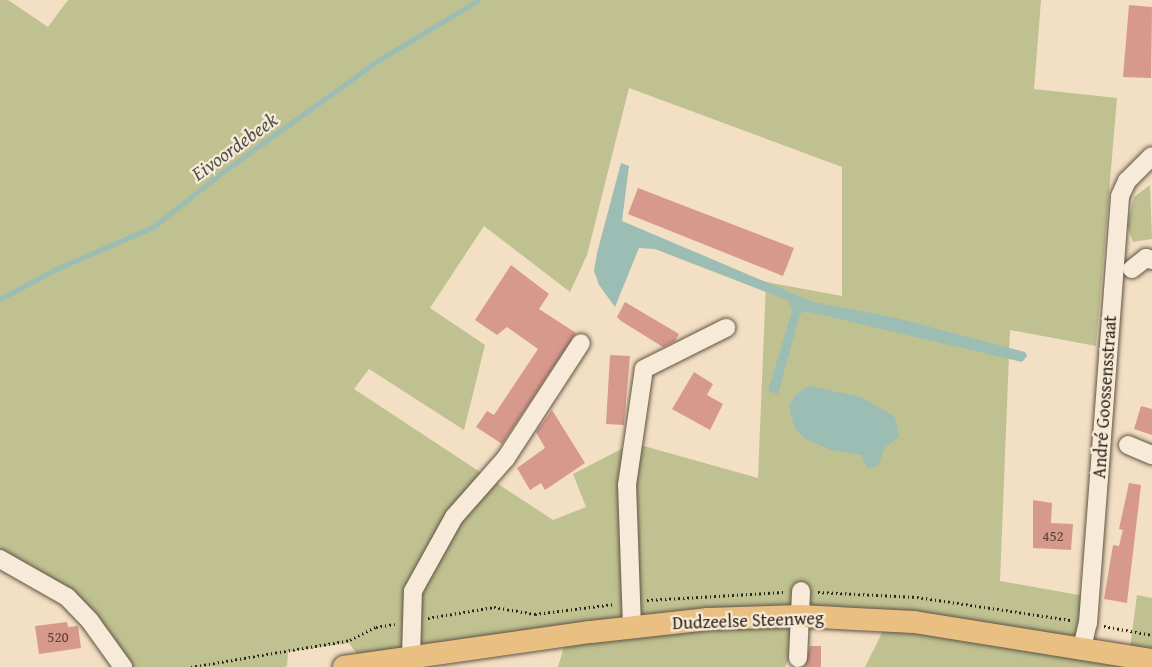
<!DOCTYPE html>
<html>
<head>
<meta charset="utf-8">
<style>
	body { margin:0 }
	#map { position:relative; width:1152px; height:667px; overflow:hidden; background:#f3dfc3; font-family:"Gentium Book Plus",serif }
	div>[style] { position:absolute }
	.green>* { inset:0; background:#bfc191 }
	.water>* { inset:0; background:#9bbdb3 }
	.stream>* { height:5px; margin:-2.5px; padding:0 2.5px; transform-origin:2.5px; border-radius:2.5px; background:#9bbdb3 }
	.building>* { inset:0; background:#d8998d }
	.path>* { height:3px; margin-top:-1.5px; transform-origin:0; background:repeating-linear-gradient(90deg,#2f2519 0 1.5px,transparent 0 4.5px) }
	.roads { filter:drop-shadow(0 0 2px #605444) drop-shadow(0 0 2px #605444) }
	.minor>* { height:18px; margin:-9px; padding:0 9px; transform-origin:9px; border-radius:9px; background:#f7ead8 }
	.major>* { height:22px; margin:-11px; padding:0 11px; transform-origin:11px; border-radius:11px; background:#eac082 }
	span { translate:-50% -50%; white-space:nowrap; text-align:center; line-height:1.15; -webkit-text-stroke:4.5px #f7ead8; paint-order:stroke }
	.number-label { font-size:15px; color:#594236 }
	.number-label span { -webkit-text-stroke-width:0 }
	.street-label { font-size:18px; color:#2f2519 }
	.water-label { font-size:20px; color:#4f5347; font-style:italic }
</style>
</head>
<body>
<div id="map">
	<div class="green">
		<div style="clip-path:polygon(evenodd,0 0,8px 0,48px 27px,68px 0,1041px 0,1034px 89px,1117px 98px,1096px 346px,1010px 330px,1000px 581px,1090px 597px,1082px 648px,1128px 667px,865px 667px,888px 621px,800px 616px,799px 640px,785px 667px,558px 667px,567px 636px,364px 664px,349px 643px,288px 652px,287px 666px,283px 667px,123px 667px,90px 621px,0 559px,0 0,629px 88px,842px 167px,842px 296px,766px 282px,758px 478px,633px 443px,573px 474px,586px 507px,553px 520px,354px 389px,369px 369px,464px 430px,485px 345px,430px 308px,484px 226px,570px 292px,587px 255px,629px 88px)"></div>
		<div style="clip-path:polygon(1150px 185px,1152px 239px,1133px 242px,1127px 226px,1134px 197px)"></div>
		<div style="clip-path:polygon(1137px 595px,1152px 598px,1152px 651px,1130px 648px)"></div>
	</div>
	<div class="water">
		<div style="clip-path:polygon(621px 163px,629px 166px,622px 221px,813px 302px,892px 317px,1025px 352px,1027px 356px,1022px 362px,805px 311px,800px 314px,778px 394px,768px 391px,792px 311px,789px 301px,655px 249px,639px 248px,615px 307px,599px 285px,594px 271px,597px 253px)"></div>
		<div style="clip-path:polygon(809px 386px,861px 397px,895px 417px,899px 437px,885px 447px,878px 466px,867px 468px,862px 455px,831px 450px,804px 438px,794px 427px,789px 406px,795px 395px)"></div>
	</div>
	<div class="stream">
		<div style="left:0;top:299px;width:64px;rotate:-28.2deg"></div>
		<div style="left:56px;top:269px;width:106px;rotate:-23.4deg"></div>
		<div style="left:153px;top:227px;width:85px;rotate:-38.3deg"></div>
		<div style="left:220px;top:174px;width:193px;rotate:-35.7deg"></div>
		<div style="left:377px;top:61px;width:118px;rotate:-31.1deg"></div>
	</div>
	<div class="building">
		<div style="clip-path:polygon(1129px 5px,1152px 7px,1151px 78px,1123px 77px)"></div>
		<div style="clip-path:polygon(638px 188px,794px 248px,783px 276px,628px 214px)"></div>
		<div style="clip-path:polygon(511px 265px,549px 294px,539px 309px,576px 333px,502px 444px,476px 427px,487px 411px,494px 415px,538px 349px,507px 327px,497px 335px,475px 320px)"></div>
		<div style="clip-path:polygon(625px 302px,679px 334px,675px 341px,663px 347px,621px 321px,617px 317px)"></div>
		<div style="clip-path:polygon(610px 355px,630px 356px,624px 425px,606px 424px)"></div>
		<div style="clip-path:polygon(694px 372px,713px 384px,707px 395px,723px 404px,710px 430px,672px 409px)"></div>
		<div style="clip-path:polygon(1141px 406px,1152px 409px,1152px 435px,1134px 429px)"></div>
		<div style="clip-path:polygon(552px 410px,585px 463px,545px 490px,541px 483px,530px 490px,517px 468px,545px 448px,536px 432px)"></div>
		<div style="clip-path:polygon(1129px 483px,1141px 485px,1127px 603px,1104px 599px,1113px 545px,1119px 546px,1123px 530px,1119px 529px)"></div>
		<div style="clip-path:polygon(1033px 500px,1052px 503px,1051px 523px,1073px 524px,1071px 550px,1033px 548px)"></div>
		<div style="clip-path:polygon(67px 622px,68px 627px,78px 626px,81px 648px,39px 654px,35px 626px)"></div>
		<div style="clip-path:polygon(810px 646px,821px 646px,821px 667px,804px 667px)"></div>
	</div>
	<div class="path">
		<div style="left:818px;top:592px;width:99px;rotate:2.9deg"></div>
		<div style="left:917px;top:597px;width:155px;rotate:8.5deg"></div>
		<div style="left:647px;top:600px;width:137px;rotate:-3.3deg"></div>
		<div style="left:428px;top:618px;width:67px;rotate:-9.5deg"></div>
		<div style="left:494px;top:607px;width:42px;rotate:9.7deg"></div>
		<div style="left:535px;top:614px;width:80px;rotate:-7.2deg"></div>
		<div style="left:1104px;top:626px;width:49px;rotate:10.6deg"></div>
		<div style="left:191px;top:667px;width:161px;rotate:-9.6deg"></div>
		<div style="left:350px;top:640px;width:29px;rotate:-27deg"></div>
		<div style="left:376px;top:627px;width:19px;rotate:-9deg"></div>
	</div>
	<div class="roads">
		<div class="minor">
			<div style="left:1132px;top:269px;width:18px;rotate:-38deg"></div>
			<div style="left:1146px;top:258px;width:6px;rotate:18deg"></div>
			<div style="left:1128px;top:445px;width:26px;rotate:23deg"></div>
			<div style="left:0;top:559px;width:77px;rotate:29.6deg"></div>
			<div style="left:67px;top:597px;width:33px;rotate:46deg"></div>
			<div style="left:90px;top:621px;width:57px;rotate:54.3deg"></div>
			<div style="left:632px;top:627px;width:142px;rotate:-92deg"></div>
			<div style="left:627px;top:485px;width:117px;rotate:-81.7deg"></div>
			<div style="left:644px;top:369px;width:92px;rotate:-26.6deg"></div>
			<div style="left:1082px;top:648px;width:26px;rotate:-77deg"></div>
			<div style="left:1088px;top:623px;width:428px;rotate:-85.7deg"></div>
			<div style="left:1120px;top:196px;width:17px;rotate:-65deg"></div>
			<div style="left:1127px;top:181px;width:35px;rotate:-45deg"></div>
			<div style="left:411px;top:657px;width:66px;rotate:-88.3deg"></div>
			<div style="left:413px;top:591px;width:85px;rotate:-61deg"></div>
			<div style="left:454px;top:517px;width:79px;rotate:-48.6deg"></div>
			<div style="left:506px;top:458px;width:137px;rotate:-56.9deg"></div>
			<div style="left:798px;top:658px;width:67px;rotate:-87.4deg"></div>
		</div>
		<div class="major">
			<div style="left:344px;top:667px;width:249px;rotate:-8.1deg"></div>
			<div style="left:591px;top:632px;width:118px;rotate:-6.3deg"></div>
			<div style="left:708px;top:619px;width:92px;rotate:-1.9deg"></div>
			<div style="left:800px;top:616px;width:114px;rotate:3deg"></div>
			<div style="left:914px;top:622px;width:241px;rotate:9.1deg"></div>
		</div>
	</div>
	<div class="number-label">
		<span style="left:1053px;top:536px">452</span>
		<span style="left:58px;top:637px">520</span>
	</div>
	<div class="street-label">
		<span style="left:1105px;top:397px;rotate:-86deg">André Goossensstraat</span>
		<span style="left:748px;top:621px;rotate:-2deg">Dudzeelse Steenweg</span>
	</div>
	<div class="water-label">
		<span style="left:234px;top:146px;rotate:-36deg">Eivoordebeek</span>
	</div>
</div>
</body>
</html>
